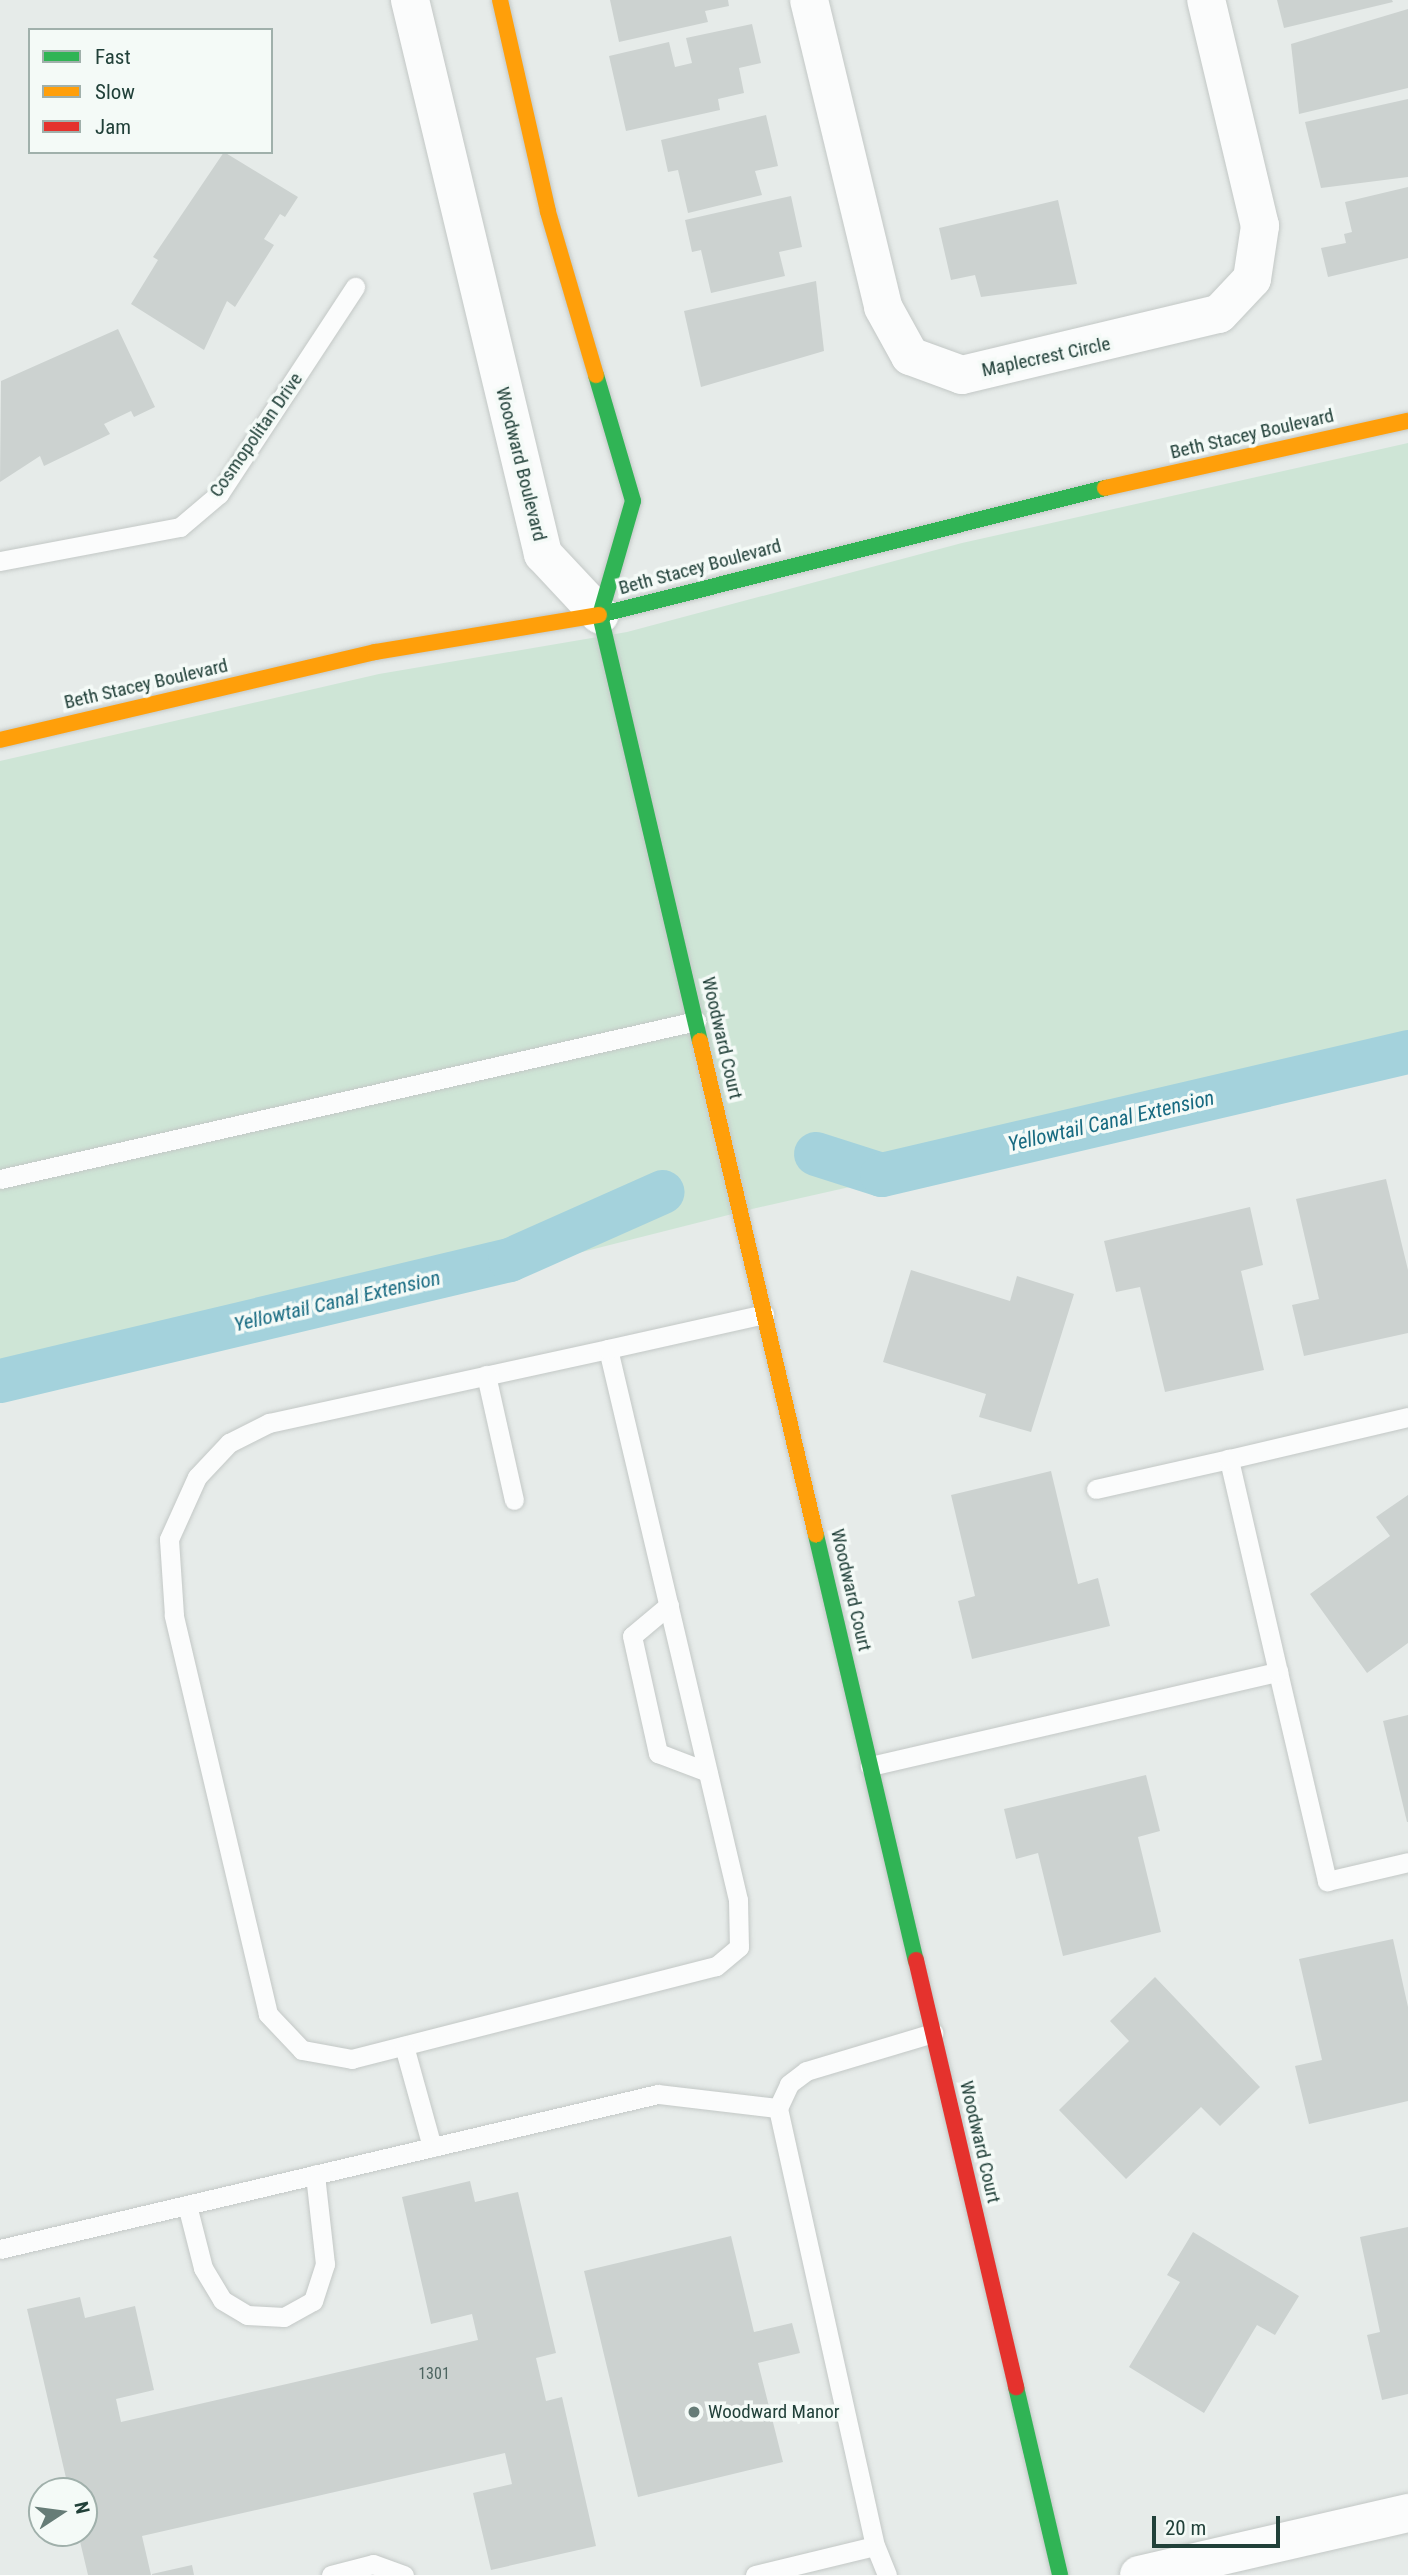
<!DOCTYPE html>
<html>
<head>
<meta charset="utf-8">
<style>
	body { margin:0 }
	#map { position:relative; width:1408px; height:2575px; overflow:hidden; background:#e6ebe9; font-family:"Roboto Condensed",sans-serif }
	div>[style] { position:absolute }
	.green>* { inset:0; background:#cee5d6 }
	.canal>* { height:44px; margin:-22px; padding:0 22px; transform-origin:22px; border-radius:22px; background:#a4d2dc }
	.building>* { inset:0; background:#ccd2d0 }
	.roads { filter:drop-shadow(0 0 2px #c3c8c6) drop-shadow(0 0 2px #c3c8c6) }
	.lane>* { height:19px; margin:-9.5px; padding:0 9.5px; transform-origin:9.5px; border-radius:9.5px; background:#fbfcfc }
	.street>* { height:38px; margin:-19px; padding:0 19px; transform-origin:19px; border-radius:19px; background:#fbfcfc }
	.fast>* { height:16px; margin:-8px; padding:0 8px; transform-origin:8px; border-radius:8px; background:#30b455 }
	.slow>* { height:16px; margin:-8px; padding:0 8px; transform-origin:8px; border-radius:8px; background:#ff9f0a }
	.jam>* { height:16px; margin:-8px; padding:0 8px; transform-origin:8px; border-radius:8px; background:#e5322d }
	.dots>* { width:19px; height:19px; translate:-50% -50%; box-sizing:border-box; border:4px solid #f4faf7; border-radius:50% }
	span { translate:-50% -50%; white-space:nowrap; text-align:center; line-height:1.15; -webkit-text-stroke:7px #f4faf7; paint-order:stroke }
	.number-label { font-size:16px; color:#4d6560 }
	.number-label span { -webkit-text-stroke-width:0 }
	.street-label { font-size:19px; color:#214039 }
	.poi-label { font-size:19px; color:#214039 }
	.left { translate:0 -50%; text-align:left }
	.water-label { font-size:21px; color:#176a81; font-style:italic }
	.legend { position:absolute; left:28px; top:28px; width:245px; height:126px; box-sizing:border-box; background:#f4faf7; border:2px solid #a0b0ab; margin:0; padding:9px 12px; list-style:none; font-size:21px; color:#214039 }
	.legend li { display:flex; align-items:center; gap:14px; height:35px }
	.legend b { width:35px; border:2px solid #a0b0ab }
	.north { position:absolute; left:28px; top:2477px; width:70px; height:70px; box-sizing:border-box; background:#f4faf7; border:2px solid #a0b0ab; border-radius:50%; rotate:77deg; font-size:19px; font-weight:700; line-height:28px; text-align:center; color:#214039 }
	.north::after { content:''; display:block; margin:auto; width:24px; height:32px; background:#667c77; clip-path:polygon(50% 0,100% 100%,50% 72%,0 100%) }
	.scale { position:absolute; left:1152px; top:2516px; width:128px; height:32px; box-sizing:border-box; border:4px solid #214039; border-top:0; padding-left:9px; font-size:21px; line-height:24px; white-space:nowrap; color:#214039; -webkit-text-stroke:5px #f4faf7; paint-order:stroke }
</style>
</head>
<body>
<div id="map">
	<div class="green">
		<div style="clip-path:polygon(1408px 443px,1408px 1061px,752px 1209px,0 1399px,0 761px,379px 674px,627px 632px,962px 543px)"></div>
	</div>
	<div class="canal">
		<div style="left:816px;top:1154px;width:69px;rotate:17.7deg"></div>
		<div style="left:882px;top:1175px;width:540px;rotate:-13.16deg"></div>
		<div style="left:0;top:1381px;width:524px;rotate:-13.35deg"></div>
		<div style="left:510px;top:1260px;width:167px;rotate:-24deg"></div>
	</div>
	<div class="building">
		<div style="clip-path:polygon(610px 0,728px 0,729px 6px,705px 11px,708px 22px,619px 42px)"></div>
		<div style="clip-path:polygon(1277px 0,1392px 0,1393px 2px,1284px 28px)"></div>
		<div style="clip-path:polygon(1408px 9px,1408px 88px,1299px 114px,1291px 44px)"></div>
		<div style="clip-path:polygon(752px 24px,761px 63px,739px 68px,744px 93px,718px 99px,720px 110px,626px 131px,609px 56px,669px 42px,675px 67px,692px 63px,686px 38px)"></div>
		<div style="clip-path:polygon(1408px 99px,1408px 177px,1321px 188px,1305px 122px)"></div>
		<div style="clip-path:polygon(766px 115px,778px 166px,755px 171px,762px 195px,688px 213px,678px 170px,668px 172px,661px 140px)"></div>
		<div style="clip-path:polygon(224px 152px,298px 197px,285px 217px,280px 214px,264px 239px,274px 245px,235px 307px,227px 301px,204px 350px,131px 304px,158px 260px,153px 257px)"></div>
		<div style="clip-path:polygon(1408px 187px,1408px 258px,1328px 277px,1321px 248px,1346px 243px,1344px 234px,1352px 232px,1345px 202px)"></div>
		<div style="clip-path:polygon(791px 196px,802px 247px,779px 252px,785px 276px,711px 293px,701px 250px,692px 252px,685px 220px)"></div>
		<div style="clip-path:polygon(1058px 200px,1077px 284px,981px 297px,975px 275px,951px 280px,939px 228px)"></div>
		<div style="clip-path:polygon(816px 281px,824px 351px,701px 387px,684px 311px)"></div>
		<div style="clip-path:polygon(118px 329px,155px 407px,134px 417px,131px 411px,104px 424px,110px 434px,44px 466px,40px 456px,0 482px,1px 381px)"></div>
		<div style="clip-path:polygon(1386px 1179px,1408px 1270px,1408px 1333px,1304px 1356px,1292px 1305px,1319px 1299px,1296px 1199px)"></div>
		<div style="clip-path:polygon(1250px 1207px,1263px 1265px,1241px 1271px,1264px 1370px,1165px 1392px,1140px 1287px,1116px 1292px,1104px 1241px)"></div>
		<div style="clip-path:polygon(911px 1270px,1010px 1301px,1017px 1276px,1074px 1294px,1031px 1432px,979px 1417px,986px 1394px,883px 1362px)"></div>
		<div style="clip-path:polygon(1051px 1471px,1078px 1584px,1098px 1578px,1110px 1626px,972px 1659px,958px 1601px,975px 1596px,951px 1495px)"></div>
		<div style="clip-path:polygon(1408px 1495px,1408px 1643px,1367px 1673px,1310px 1594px,1390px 1536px,1376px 1517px)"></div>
		<div style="clip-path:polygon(1408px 1715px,1408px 1822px,1407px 1822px,1383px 1721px)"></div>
		<div style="clip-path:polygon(1146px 1775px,1160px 1831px,1138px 1837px,1161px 1932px,1063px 1956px,1038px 1853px,1016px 1859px,1004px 1809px)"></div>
		<div style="clip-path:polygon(1393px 1939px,1408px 2007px,1408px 2101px,1309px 2124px,1295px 2066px,1322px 2060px,1299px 1959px)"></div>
		<div style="clip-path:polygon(1155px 1977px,1260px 2087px,1220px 2126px,1201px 2107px,1126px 2179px,1059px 2110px,1129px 2041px,1110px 2021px)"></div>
		<div style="clip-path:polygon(470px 2181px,475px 2202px,518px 2192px,556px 2353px,536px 2358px,546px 2401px,562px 2397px,596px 2546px,491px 2570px,473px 2493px,512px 2484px,505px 2453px,142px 2536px,151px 2575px,88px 2575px,78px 2533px,84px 2533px,84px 2491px,69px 2491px,27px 2309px,80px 2297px,85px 2318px,135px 2306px,154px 2390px,116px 2399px,121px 2422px,478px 2340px,472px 2314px,431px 2324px,402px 2197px)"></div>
		<div style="clip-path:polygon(1408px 2227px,1408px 2394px,1382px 2400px,1367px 2335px,1380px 2332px,1360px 2237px)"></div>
		<div style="clip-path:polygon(1193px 2232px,1299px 2296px,1275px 2335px,1257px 2325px,1204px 2413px,1129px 2367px,1180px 2282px,1167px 2275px)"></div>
		<div style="clip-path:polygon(731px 2236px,754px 2332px,792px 2323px,800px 2353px,758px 2363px,783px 2462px,638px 2497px,584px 2271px)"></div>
		<div style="clip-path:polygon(192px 2565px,194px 2575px,152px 2575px,152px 2574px)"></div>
	</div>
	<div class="roads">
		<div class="lane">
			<div style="left:0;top:561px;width:183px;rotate:-10.7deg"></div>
			<div style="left:180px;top:527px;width:51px;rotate:-40.2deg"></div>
			<div style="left:219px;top:494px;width:248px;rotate:-56.7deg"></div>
			<div style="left:0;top:1179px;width:714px;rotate:-12.79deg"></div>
			<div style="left:608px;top:1349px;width:566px;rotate:76.72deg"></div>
			<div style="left:738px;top:1900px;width:47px;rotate:88.8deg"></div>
			<div style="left:739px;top:1947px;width:30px;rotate:140deg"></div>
			<div style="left:716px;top:1966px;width:376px;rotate:165.7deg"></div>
			<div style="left:352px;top:2059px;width:51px;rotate:-169.8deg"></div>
			<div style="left:302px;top:2050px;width:50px;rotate:-133.4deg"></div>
			<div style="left:268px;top:2014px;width:410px;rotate:-103.3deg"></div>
			<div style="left:174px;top:1615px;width:76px;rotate:-93.8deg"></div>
			<div style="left:169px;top:1539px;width:68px;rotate:-65.7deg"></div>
			<div style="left:197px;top:1477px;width:47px;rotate:-46.7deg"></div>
			<div style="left:229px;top:1443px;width:45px;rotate:-26.6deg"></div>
			<div style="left:269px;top:1423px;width:347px;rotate:-12.3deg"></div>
			<div style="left:608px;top:1349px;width:160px;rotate:-12.6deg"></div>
			<div style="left:486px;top:1375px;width:128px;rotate:77.4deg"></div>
			<div style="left:1096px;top:1489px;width:136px;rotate:-12.7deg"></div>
			<div style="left:669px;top:1605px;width:48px;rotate:140deg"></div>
			<div style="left:632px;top:1636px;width:120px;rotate:77.5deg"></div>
			<div style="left:658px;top:1753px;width:53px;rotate:20.8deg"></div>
			<div style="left:1278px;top:1672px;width:215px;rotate:76.8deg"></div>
			<div style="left:1327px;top:1881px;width:83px;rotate:-13.2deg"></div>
			<div style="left:870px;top:1766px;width:419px;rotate:-13deg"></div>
			<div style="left:1278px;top:1672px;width:219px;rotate:-103deg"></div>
			<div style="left:1229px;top:1459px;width:184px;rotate:-13.2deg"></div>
			<div style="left:404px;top:2046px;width:105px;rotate:74.5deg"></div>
			<div style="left:187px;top:2205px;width:65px;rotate:75.7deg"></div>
			<div style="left:203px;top:2268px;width:37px;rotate:59deg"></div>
			<div style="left:222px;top:2300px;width:29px;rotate:31deg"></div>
			<div style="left:247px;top:2315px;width:37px;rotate:3deg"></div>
			<div style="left:284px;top:2317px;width:33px;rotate:-29deg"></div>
			<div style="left:313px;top:2301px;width:39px;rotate:-72deg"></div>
			<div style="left:325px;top:2264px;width:90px;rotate:-96.4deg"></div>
			<div style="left:0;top:2249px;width:676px;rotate:-13.26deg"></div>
			<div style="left:658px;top:2094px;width:121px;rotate:6.7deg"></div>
			<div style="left:331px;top:2575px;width:43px;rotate:-14.7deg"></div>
			<div style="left:373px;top:2564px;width:33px;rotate:20deg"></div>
			<div style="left:755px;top:2575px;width:123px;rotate:-13.6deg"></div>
			<div style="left:887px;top:2575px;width:31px;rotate:-112deg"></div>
			<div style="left:875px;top:2546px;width:449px;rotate:-102.5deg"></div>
			<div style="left:778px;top:2108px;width:26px;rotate:-65deg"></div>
			<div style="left:789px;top:2084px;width:21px;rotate:-37deg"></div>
			<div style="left:806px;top:2071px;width:133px;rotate:-16.7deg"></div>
		</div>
		<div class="street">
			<div style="left:410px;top:0;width:570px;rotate:76.5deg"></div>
			<div style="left:543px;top:554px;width:83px;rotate:46.9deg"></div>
			<div style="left:809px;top:0;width:316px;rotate:76.4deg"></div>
			<div style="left:883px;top:307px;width:56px;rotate:61.1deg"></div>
			<div style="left:910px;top:356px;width:55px;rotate:20.1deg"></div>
			<div style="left:962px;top:375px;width:264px;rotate:-13.4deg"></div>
			<div style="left:1219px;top:314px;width:48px;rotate:-46.7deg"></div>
			<div style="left:1252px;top:279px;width:54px;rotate:-81.4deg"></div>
			<div style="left:1260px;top:226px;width:232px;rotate:-103.4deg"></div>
			<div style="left:1139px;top:2575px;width:276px;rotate:-13deg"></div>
		</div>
		<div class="fast">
			<div style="left:596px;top:375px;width:131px;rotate:73.6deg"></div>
			<div style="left:633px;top:501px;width:119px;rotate:106.1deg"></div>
			<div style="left:600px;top:615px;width:438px;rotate:76.8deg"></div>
			<div style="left:599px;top:615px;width:522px;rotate:-14.09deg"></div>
			<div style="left:816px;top:1535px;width:437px;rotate:76.8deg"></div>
			<div style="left:1016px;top:2387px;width:193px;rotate:76.8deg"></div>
		</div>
		<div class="slow">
			<div style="left:500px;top:0;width:217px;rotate:77.2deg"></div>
			<div style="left:548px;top:212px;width:170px;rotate:73.6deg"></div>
			<div style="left:1105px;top:488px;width:310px;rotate:-12.5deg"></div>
			<div style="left:0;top:740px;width:385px;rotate:-13.2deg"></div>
			<div style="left:375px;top:652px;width:227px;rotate:-9.4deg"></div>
			<div style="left:700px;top:1041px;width:507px;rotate:76.79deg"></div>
		</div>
		<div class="jam">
			<div style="left:916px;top:1960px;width:439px;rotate:76.8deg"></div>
		</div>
	</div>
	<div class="dots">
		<div style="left:694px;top:2412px;background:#667c77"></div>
	</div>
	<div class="number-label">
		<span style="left:434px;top:2374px">1301</span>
	</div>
	<div class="street-label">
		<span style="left:1046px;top:357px;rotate:-12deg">Maplecrest Circle</span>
		<span style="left:1252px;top:434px;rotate:-13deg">Beth Stacey Boulevard</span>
		<span style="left:256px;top:435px;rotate:-55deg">Cosmopolitan Drive</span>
		<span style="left:521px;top:464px;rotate:76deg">Woodward Boulevard</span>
		<span style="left:700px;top:567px;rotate:-15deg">Beth Stacey Boulevard</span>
		<span style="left:146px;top:684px;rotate:-13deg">Beth Stacey Boulevard</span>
		<span style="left:722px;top:1038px;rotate:77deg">Woodward Court</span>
		<span style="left:851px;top:1590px;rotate:77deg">Woodward Court</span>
		<span style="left:980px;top:2142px;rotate:77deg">Woodward Court</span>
	</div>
	<div class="poi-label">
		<span class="left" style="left:708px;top:2412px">Woodward Manor</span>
	</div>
	<div class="water-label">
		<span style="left:1111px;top:1121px;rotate:-13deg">Yellowtail Canal Extension</span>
		<span style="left:337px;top:1301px;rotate:-13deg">Yellowtail Canal Extension</span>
	</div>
	<ul class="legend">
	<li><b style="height:9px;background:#30b455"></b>Fast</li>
	<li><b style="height:9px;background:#ff9f0a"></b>Slow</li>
	<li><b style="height:9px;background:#e5322d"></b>Jam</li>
	</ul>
	<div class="north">N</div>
	<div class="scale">20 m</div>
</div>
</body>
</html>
